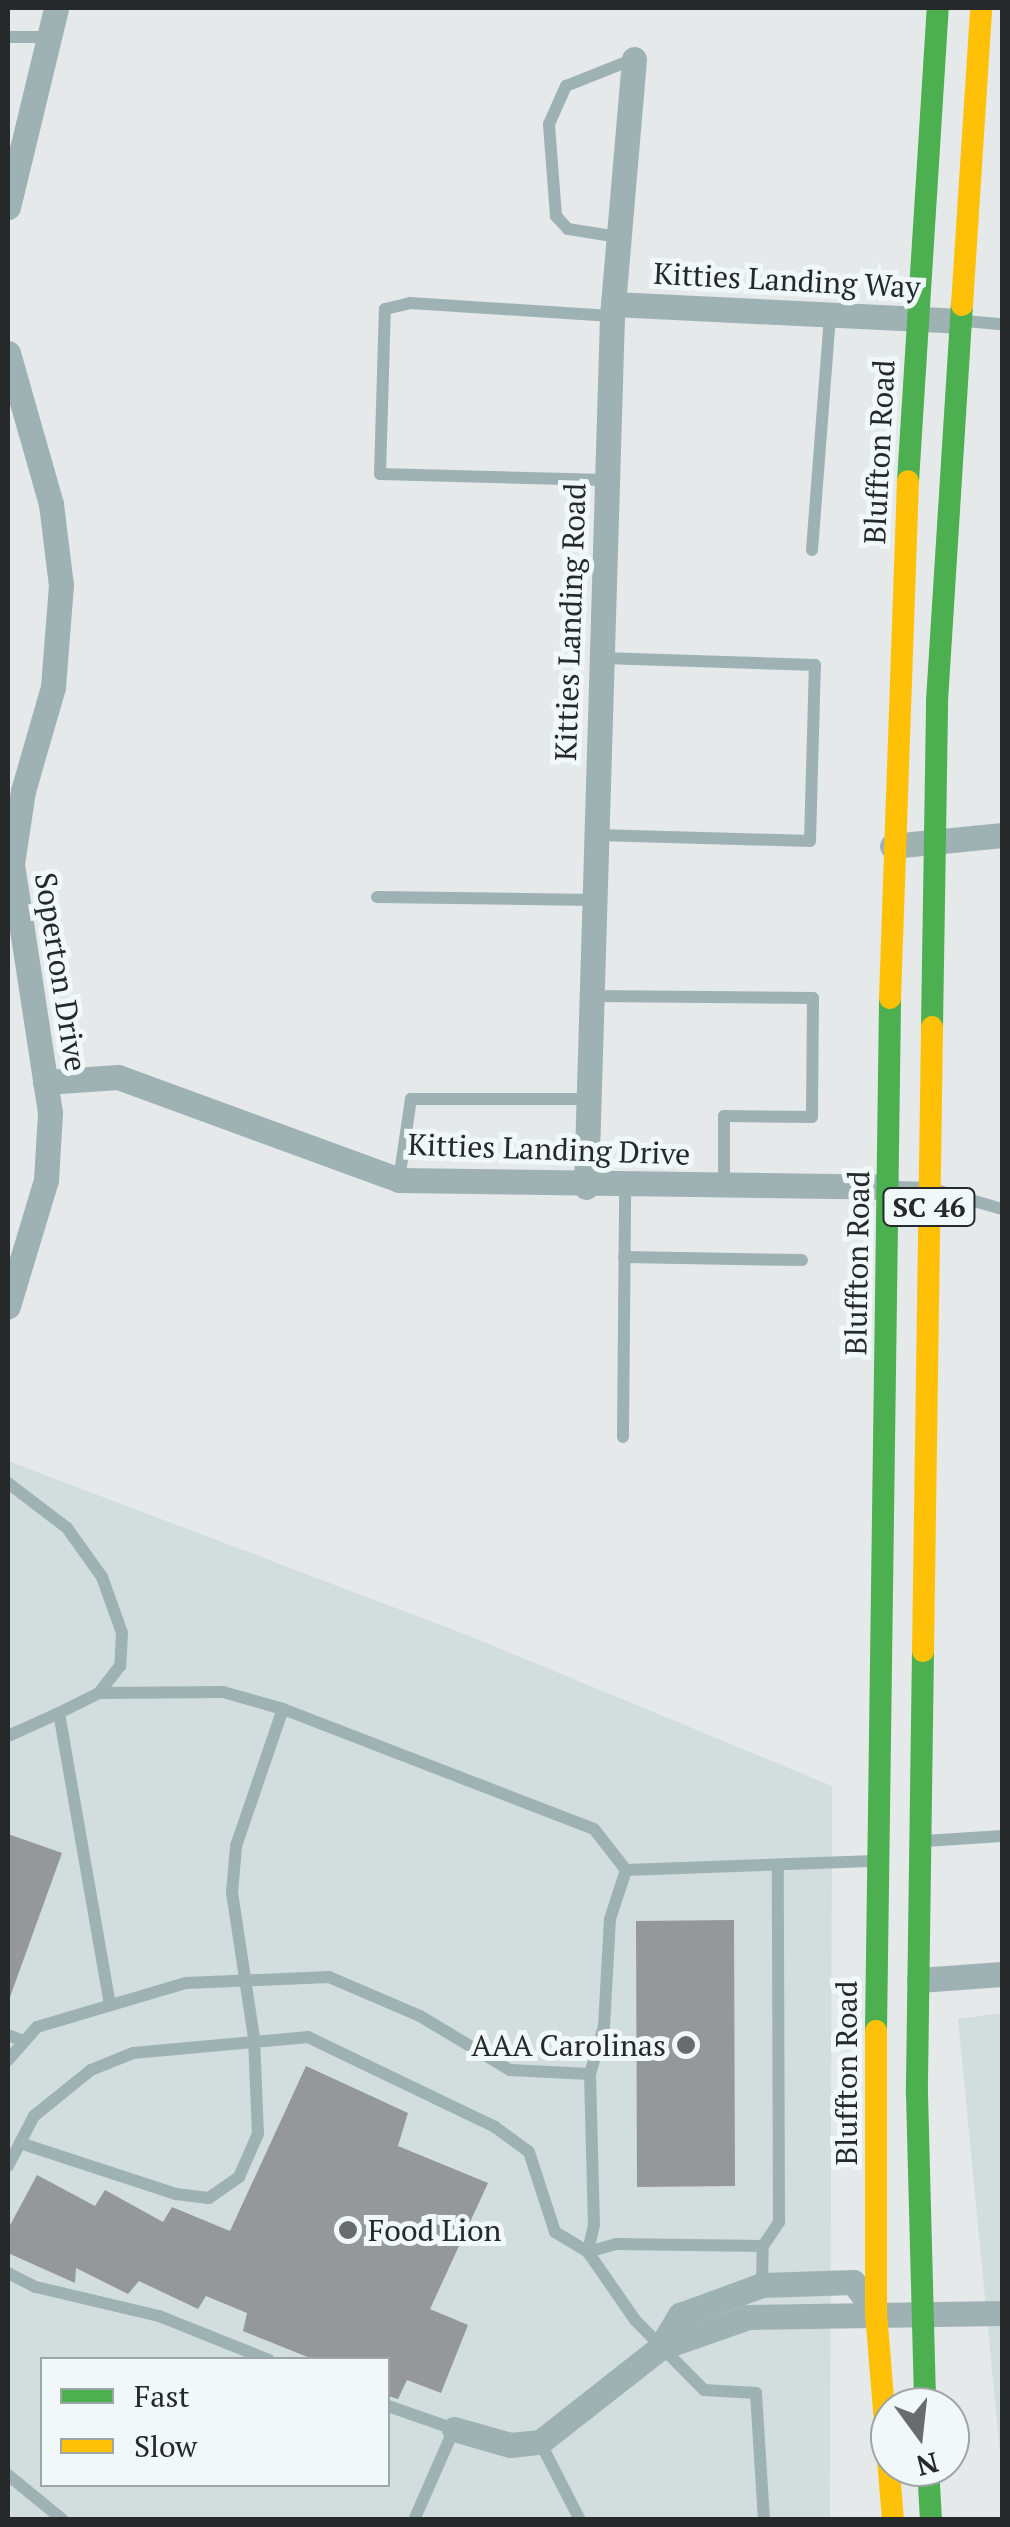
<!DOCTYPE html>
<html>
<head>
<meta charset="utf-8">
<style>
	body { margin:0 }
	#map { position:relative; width:1010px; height:2527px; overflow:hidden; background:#e5e9e9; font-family:"PT Serif",serif }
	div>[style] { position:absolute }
	.built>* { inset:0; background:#d2ddde }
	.building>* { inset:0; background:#959898 }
	.lane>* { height:12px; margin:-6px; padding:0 6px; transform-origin:6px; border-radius:6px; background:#9eb2b4 }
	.street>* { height:25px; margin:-12.5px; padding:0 12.5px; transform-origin:12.5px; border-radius:12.5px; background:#9eb2b4 }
	.fast>* { height:22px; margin:-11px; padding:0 11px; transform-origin:11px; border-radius:11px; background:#4caf50 }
	.slow>* { height:22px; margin:-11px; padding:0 11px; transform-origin:11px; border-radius:11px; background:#ffc107 }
	.dots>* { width:28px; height:28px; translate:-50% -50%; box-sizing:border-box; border:5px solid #f0f8f9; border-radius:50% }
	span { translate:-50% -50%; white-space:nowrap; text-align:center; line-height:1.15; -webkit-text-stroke:10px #f0f8f9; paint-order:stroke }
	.shield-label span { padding:2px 8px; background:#f0f8f9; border:2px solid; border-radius:8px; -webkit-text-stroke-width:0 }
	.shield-label { font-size:28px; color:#262929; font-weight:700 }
	.street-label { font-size:30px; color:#262929 }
	.poi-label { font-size:30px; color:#262929 }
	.right { translate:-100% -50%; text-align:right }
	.left { translate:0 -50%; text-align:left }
	.frame { position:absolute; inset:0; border:10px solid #262929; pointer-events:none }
	.legend { position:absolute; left:40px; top:2357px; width:350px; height:130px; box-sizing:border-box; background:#f0f8f9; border:2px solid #9fa5a6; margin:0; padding:12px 18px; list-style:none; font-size:30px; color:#262929 }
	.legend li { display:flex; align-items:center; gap:20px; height:50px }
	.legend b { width:50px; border:2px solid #9fa5a6 }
	.north { position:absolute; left:870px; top:2387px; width:100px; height:100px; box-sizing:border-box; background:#f0f8f9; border:2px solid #9fa5a6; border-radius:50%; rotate:165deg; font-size:28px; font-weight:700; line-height:40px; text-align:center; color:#262929 }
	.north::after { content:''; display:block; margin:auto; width:35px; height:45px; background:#696c6c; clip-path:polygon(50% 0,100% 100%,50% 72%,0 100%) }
</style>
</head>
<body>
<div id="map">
	<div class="built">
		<div style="clip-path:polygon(evenodd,8px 1461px,472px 1637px,832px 1786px,830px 2519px,8px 2519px,8px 1461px,42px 2360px,388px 2360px,388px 2484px,42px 2484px,42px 2360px)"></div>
		<div style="clip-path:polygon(1002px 2013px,1002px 2473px,958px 2019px)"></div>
	</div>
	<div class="building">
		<div style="clip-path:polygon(8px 1834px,62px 1853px,10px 1997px,8px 1997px)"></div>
		<div style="clip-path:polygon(734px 1920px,735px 2186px,637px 2187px,636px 1921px)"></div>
		<div style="clip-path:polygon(306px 2066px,408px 2113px,398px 2146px,488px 2183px,430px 2309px,468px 2325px,441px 2393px,407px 2380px,398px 2399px,388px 2396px,388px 2360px,315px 2360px,243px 2331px,247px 2313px,206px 2296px,198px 2309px,139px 2281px,128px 2294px,76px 2268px,75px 2283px,8px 2253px,8px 2229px,37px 2175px,95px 2206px,105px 2190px,163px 2222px,172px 2207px,230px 2231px)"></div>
	</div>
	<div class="lane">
		<div style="left:8px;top:37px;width:43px"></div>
		<div style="left:618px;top:237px;width:51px;rotate:-170.9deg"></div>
		<div style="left:568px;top:229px;width:18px;rotate:-133deg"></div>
		<div style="left:556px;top:216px;width:92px;rotate:-94.4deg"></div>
		<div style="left:549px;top:124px;width:42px;rotate:-65.9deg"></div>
		<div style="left:566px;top:86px;width:73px;rotate:-21.7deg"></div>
		<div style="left:965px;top:321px;width:37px;rotate:5deg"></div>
		<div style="left:607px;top:480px;width:227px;rotate:-178.5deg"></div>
		<div style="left:380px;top:474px;width:165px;rotate:-88.3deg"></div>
		<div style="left:385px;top:309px;width:26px;rotate:-13deg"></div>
		<div style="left:410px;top:303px;width:202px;rotate:3.7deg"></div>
		<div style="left:812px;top:550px;width:236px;rotate:-85.6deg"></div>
		<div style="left:597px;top:835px;width:213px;rotate:1.6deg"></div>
		<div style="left:810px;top:841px;width:176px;rotate:-88.4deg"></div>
		<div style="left:815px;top:665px;width:213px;rotate:-178.1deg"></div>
		<div style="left:377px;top:897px;width:218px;rotate:0.8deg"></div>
		<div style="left:592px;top:996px;width:221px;rotate:0.5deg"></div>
		<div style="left:813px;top:998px;width:119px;rotate:90.5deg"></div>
		<div style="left:812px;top:1117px;width:88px;rotate:-179.3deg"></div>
		<div style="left:724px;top:1116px;width:70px;rotate:90deg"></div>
		<div style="left:399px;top:1180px;width:82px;rotate:-81.6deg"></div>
		<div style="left:411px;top:1099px;width:178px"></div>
		<div style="left:890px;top:1187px;width:39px;rotate:1deg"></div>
		<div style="left:929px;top:1188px;width:76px;rotate:16deg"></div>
		<div style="left:624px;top:1257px;width:178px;rotate:1deg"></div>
		<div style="left:623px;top:1437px;width:250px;rotate:-89.5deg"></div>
		<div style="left:8px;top:1483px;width:74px;rotate:37.3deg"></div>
		<div style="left:67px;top:1528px;width:60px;rotate:54.5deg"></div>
		<div style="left:102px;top:1577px;width:59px;rotate:70.3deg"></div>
		<div style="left:122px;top:1633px;width:33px;rotate:93deg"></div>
		<div style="left:120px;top:1666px;width:34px;rotate:128deg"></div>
		<div style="left:99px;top:1693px;width:45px;rotate:153.4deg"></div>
		<div style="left:59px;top:1713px;width:296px;rotate:80.1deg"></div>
		<div style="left:99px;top:1693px;width:124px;rotate:-0.5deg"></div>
		<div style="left:223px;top:1692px;width:62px;rotate:15.8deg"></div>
		<div style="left:283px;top:1709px;width:333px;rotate:21.1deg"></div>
		<div style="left:594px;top:1829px;width:52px;rotate:52deg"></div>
		<div style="left:626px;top:1870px;width:249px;rotate:-2.1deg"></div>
		<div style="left:8px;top:1736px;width:56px;rotate:-24.3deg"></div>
		<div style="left:925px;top:1841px;width:77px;rotate:-3.7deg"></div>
		<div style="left:8px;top:2035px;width:17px;rotate:21deg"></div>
		<div style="left:8px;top:2060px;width:44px;rotate:-48.7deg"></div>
		<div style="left:37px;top:2027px;width:155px;rotate:-16.5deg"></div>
		<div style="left:186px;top:1983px;width:143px;rotate:-2.4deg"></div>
		<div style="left:329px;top:1977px;width:99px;rotate:23.2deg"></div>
		<div style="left:420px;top:2016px;width:105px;rotate:31deg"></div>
		<div style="left:510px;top:2070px;width:80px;rotate:2.9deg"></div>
		<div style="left:590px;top:2074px;width:151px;rotate:88.5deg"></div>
		<div style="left:594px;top:2225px;width:28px;rotate:103deg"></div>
		<div style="left:588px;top:2252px;width:83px;rotate:55.3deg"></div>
		<div style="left:635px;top:2320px;width:98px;rotate:45.4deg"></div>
		<div style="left:704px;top:2390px;width:52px;rotate:3.3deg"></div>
		<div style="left:756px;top:2393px;width:127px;rotate:86.4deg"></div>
		<div style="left:590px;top:2074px;width:50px;rotate:-73.7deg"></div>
		<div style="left:604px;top:2026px;width:107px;rotate:-86.8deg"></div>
		<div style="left:610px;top:1919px;width:52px;rotate:-71.9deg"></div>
		<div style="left:20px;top:2143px;width:164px;rotate:18.1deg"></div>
		<div style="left:176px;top:2194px;width:33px;rotate:7deg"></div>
		<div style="left:209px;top:2198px;width:37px;rotate:-35deg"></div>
		<div style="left:239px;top:2177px;width:47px;rotate:-66.2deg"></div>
		<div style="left:258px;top:2134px;width:96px;rotate:-92.4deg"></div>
		<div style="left:254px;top:2038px;width:147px;rotate:-98.6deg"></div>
		<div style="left:232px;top:1893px;width:47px;rotate:-85.1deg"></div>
		<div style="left:236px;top:1846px;width:145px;rotate:-71.1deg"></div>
		<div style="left:8px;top:2166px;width:56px;rotate:-62.5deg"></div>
		<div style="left:34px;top:2116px;width:73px;rotate:-38.9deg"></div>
		<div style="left:91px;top:2070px;width:45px;rotate:-22deg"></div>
		<div style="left:133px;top:2053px;width:176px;rotate:-5.2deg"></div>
		<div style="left:308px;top:2037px;width:208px;rotate:25.7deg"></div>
		<div style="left:495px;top:2127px;width:42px;rotate:36.3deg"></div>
		<div style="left:529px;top:2152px;width:84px;rotate:72deg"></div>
		<div style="left:555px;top:2232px;width:39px;rotate:31deg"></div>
		<div style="left:588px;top:2252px;width:29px;rotate:-16deg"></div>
		<div style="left:616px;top:2244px;width:147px;rotate:0.8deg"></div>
		<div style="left:8px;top:2273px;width:31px;rotate:27deg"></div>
		<div style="left:36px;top:2287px;width:126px;rotate:13.3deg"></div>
		<div style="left:159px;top:2316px;width:118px;rotate:21.8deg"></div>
		<div style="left:762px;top:2285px;width:39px;rotate:-89deg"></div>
		<div style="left:763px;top:2246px;width:29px;rotate:-56deg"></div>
		<div style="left:779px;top:2222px;width:357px;rotate:-90.2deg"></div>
		<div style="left:388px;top:2406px;width:70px;rotate:19.2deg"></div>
		<div style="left:454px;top:2429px;width:99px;rotate:113.7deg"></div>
		<div style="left:540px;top:2442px;width:88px;rotate:62.9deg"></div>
		<div style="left:8px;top:2475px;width:71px;rotate:39.3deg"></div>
	</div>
	<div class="street">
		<div style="left:8px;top:207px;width:205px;rotate:-76.4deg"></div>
		<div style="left:613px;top:304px;width:345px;rotate:2.8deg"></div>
		<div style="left:8px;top:353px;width:157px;rotate:74.1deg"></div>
		<div style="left:51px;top:504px;width:82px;rotate:83deg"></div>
		<div style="left:61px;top:585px;width:102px;rotate:94.5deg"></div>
		<div style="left:53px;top:687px;width:108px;rotate:106.1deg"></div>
		<div style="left:23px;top:791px;width:74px;rotate:98.6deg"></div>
		<div style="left:12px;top:864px;width:252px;rotate:81.3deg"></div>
		<div style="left:50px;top:1113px;width:67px;rotate:93.4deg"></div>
		<div style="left:46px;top:1180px;width:132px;rotate:106.8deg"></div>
		<div style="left:892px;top:846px;width:111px;rotate:-5.7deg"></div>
		<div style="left:45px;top:1082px;width:73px;rotate:-3.9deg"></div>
		<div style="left:118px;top:1077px;width:299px;rotate:20.1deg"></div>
		<div style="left:399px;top:1180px;width:489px;rotate:0.8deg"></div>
		<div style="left:586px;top:1187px;width:871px;rotate:-88.29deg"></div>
		<div style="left:612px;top:316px;width:258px;rotate:-85.1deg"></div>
		<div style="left:919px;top:1980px;width:83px;rotate:-4.1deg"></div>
		<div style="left:660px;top:2348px;width:93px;rotate:-19.4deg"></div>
		<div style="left:748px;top:2317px;width:254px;rotate:-0.9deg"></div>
		<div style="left:454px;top:2429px;width:58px;rotate:15.9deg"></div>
		<div style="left:510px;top:2445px;width:30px;rotate:-6deg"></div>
		<div style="left:540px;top:2442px;width:152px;rotate:-38.1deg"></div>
		<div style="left:660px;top:2348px;width:39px;rotate:-59deg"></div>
		<div style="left:680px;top:2315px;width:87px;rotate:-20.1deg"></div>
		<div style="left:762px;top:2285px;width:91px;rotate:-1.9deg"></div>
		<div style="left:853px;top:2282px;width:39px;rotate:53deg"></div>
	</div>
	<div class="fast">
		<div style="left:908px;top:481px;width:474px;rotate:-86.4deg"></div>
		<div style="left:932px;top:1027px;width:326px;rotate:-89.1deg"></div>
		<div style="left:937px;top:701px;width:397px;rotate:-86.4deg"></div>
		<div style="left:923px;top:1651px;width:443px;rotate:90.8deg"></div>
		<div style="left:917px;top:2094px;width:313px;rotate:88.5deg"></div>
		<div style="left:876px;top:2031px;width:1033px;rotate:-89.22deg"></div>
		<div style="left:928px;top:2467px;width:53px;rotate:86.8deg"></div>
	</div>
	<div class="slow">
		<div style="left:962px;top:305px;width:298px;rotate:-86.3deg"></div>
		<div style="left:890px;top:998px;width:517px;rotate:-88.01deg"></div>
		<div style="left:923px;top:1651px;width:624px;rotate:-89.17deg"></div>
		<div style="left:876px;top:2031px;width:282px;rotate:90deg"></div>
		<div style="left:876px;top:2313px;width:208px;rotate:85.3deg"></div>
	</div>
	<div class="dots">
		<div style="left:686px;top:2045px;background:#696c6c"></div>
		<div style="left:348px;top:2230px;background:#696c6c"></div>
	</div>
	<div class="shield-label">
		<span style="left:929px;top:1207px">SC 46</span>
	</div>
	<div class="street-label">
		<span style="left:787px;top:280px;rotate:3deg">Kitties Landing Way</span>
		<span style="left:879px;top:452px;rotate:-87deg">Bluffton Road</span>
		<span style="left:570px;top:622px;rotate:-88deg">Kitties Landing Road</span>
		<span style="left:61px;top:972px;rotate:81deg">Soperton Drive</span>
		<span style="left:549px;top:1149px;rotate:2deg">Kitties Landing Drive</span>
		<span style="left:857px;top:1263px;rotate:-89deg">Bluffton Road</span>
		<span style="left:846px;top:2073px;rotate:-90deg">Bluffton Road</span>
	</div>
	<div class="poi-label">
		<span class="right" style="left:666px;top:2045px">AAA Carolinas</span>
		<span class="left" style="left:368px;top:2230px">Food Lion</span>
	</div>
	<div class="frame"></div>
	<ul class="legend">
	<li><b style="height:12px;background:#4caf50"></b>Fast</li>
	<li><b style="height:12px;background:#ffc107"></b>Slow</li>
	</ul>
	<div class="north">N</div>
</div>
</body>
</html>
